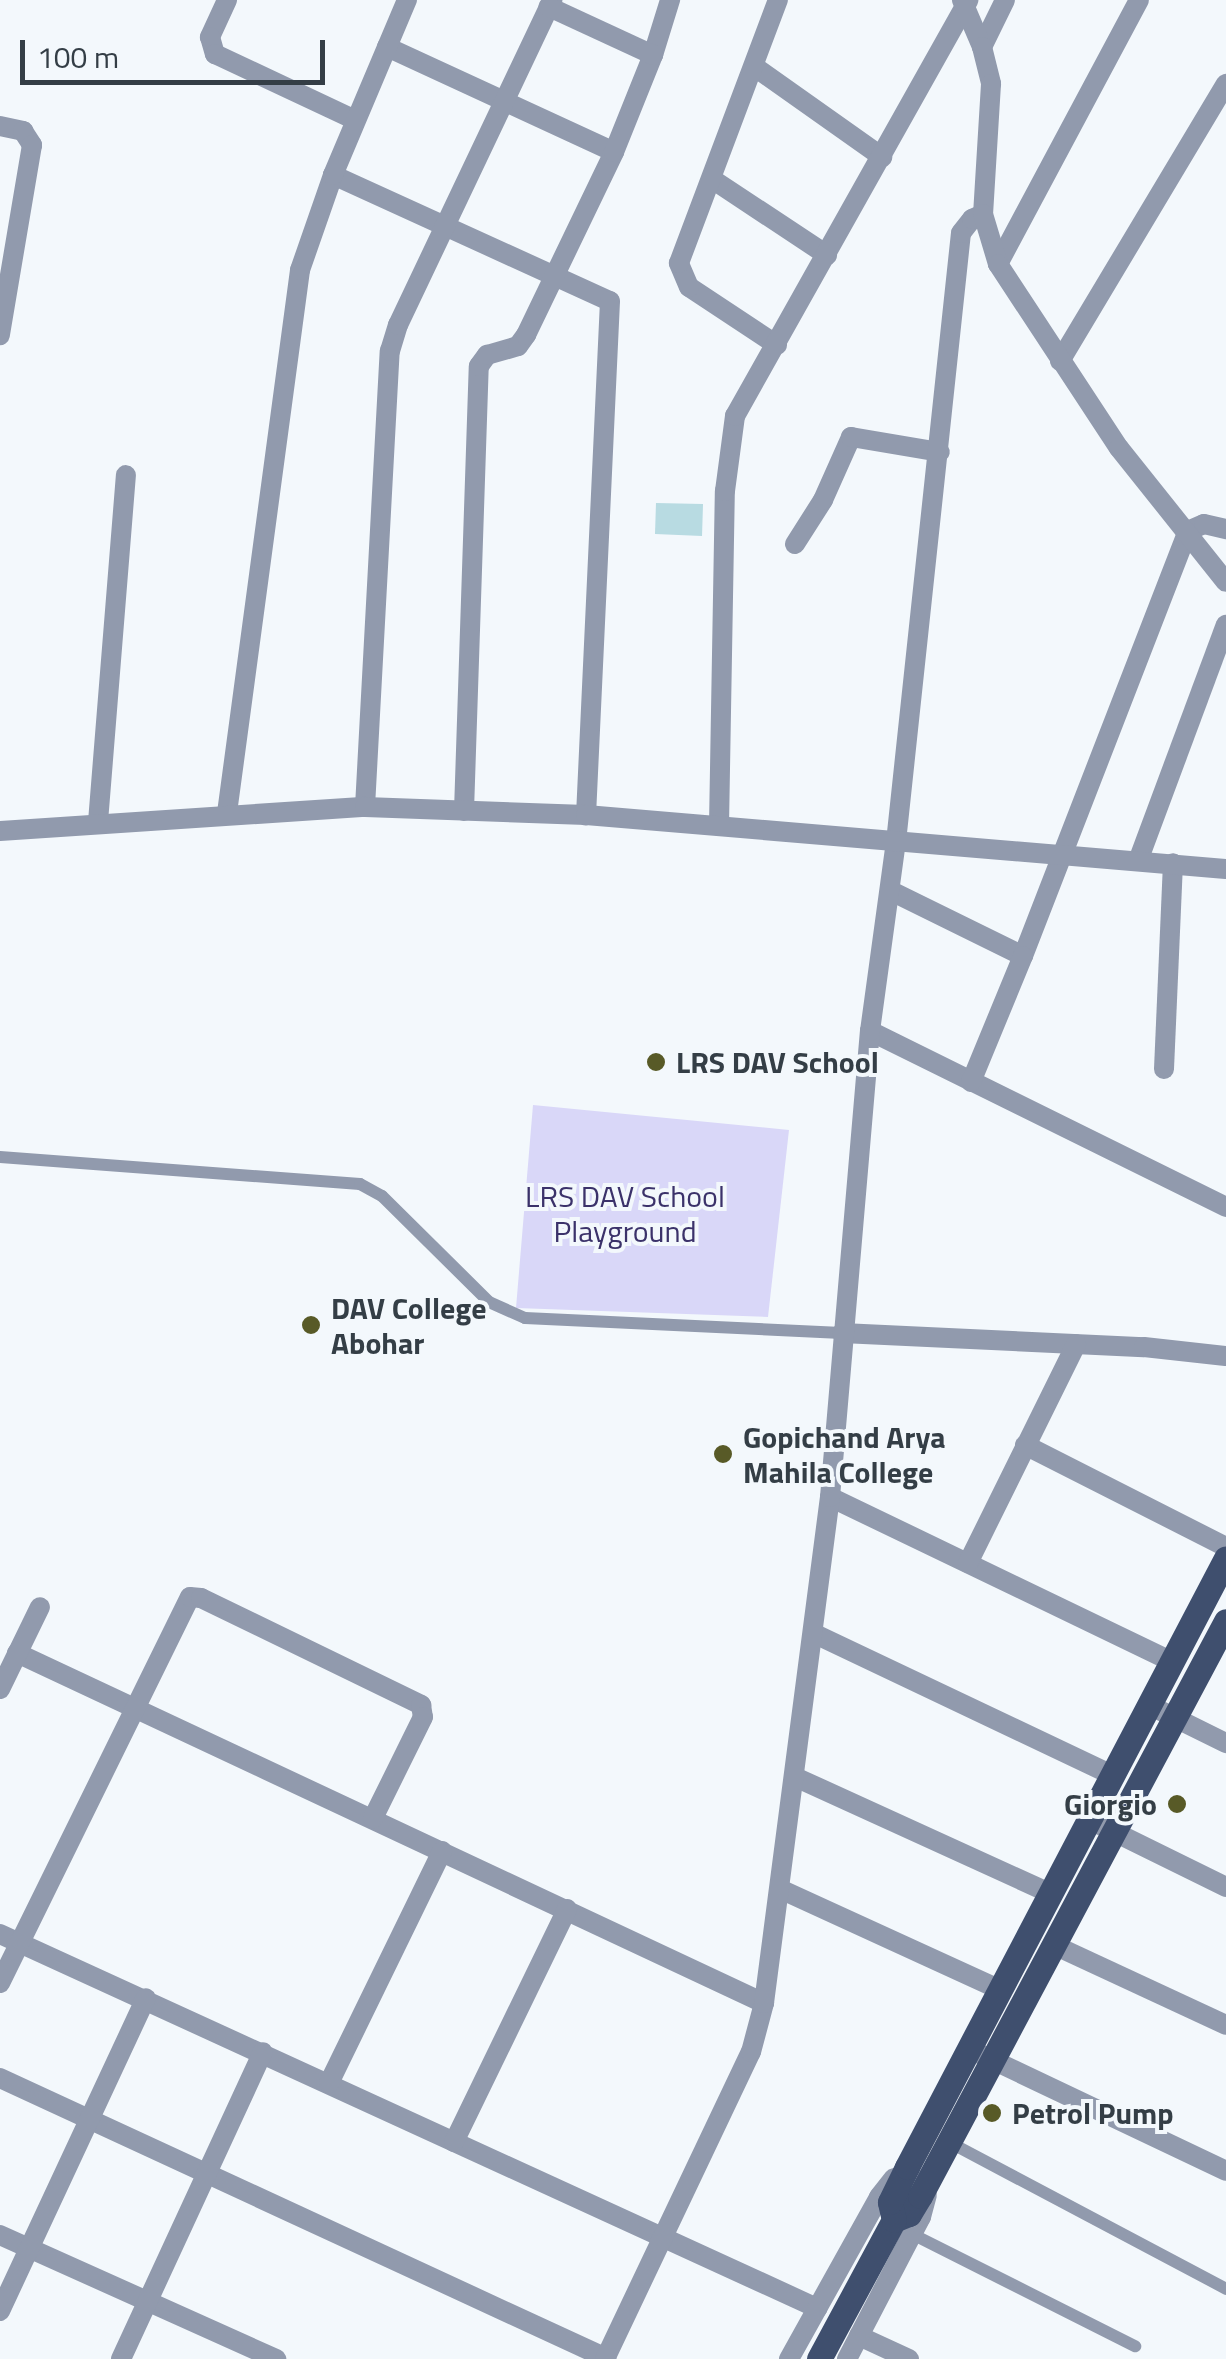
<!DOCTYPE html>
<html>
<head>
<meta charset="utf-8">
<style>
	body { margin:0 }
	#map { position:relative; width:1226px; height:2359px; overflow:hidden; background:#f3f8fc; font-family:"Titillium Web",sans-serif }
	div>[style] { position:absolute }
	.green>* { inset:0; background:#d9d7f8 }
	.building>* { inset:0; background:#b8dbe2 }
	.service>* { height:12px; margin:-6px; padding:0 6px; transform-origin:6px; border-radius:6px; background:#919aad }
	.minor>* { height:20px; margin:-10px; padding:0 10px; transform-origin:10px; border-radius:10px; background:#919aad }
	.tertiary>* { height:20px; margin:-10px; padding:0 10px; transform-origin:10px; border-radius:10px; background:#919aad }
	.primary>* { height:25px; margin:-12.5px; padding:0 12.5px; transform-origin:12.5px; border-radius:12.5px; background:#3f4f6e }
	.dots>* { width:28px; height:28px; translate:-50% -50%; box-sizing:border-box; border:5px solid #f3f8fc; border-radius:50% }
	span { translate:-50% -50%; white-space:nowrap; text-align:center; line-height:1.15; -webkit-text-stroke:8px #f3f8fc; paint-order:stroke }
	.poi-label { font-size:30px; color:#343e46; font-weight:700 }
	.left { translate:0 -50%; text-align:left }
	.right { translate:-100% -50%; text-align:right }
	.park-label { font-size:30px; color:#3b326a }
	.scale { position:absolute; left:20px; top:40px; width:305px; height:45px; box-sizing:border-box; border:5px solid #343e46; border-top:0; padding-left:12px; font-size:30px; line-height:35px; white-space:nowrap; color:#343e46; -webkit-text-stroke:8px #f3f8fc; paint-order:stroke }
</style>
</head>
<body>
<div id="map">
	<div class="green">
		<div style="clip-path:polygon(533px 1105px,789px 1130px,768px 1317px,516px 1308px)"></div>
	</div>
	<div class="building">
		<div style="clip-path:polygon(656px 503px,703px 504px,702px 536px,655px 534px)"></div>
	</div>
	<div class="service">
		<div style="left:0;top:1157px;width:361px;rotate:4.3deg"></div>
		<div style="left:360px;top:1184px;width:25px;rotate:29deg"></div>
		<div style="left:382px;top:1196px;width:151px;rotate:44.7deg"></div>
		<div style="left:489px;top:1302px;width:39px;rotate:24deg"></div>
		<div style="left:525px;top:1318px;width:317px;rotate:2.7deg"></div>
		<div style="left:947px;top:2141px;width:316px;rotate:27.9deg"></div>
		<div style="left:912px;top:2234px;width:250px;rotate:26.7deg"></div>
	</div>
	<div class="minor">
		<div style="left:227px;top:0;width:41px;rotate:114.7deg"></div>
		<div style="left:210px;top:37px;width:18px;rotate:74deg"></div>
		<div style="left:215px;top:54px;width:155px;rotate:25.2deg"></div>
		<div style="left:387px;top:47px;width:250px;rotate:24.8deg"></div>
		<div style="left:982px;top:47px;width:52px;rotate:-63.9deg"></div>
		<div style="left:653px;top:55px;width:58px;rotate:-72.8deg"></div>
		<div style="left:755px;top:67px;width:156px;rotate:35.3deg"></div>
		<div style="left:0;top:126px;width:24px;rotate:12deg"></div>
		<div style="left:23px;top:131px;width:17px;rotate:57deg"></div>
		<div style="left:32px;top:145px;width:193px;rotate:99.6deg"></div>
		<div style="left:333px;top:175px;width:304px;rotate:24.5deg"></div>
		<div style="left:610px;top:301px;width:515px;rotate:92.67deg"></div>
		<div style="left:712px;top:179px;width:138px;rotate:33.5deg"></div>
		<div style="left:998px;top:264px;width:299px;rotate:-61.9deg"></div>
		<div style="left:777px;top:345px;width:105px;rotate:-146.6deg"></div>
		<div style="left:689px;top:287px;width:26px;rotate:-113deg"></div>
		<div style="left:679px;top:263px;width:281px;rotate:-69.4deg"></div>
		<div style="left:1060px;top:361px;width:323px;rotate:-59.1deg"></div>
		<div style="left:795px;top:544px;width:52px;rotate:-57.5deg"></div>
		<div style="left:823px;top:500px;width:69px;rotate:-66deg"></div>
		<div style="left:851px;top:437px;width:90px;rotate:9.6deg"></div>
		<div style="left:365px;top:807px;width:457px;rotate:-86.9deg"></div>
		<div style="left:390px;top:351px;width:27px;rotate:-73deg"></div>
		<div style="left:398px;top:325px;width:360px;rotate:-64.6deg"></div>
		<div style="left:464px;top:811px;width:445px;rotate:-88.1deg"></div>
		<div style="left:479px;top:366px;width:14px;rotate:-54deg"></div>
		<div style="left:487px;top:355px;width:32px;rotate:-16deg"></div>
		<div style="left:518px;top:346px;width:14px;rotate:-54deg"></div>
		<div style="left:526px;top:335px;width:203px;rotate:-64.3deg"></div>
		<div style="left:614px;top:152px;width:105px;rotate:-68.1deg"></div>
		<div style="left:653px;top:55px;width:115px;rotate:-155.2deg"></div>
		<div style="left:227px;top:813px;width:548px;rotate:-82.34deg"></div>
		<div style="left:300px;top:270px;width:101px;rotate:-70.8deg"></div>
		<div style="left:333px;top:175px;width:190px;rotate:-67.1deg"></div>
		<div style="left:98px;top:822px;width:348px;rotate:-85.4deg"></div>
		<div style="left:719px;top:826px;width:335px;rotate:-89deg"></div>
		<div style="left:725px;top:491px;width:76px;rotate:-82.4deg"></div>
		<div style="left:735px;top:416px;width:477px;rotate:-60.7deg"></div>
		<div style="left:1138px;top:861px;width:252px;rotate:-69.6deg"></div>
		<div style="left:891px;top:891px;width:147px;rotate:26.2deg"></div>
		<div style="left:1023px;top:956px;width:456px;rotate:-68.8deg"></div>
		<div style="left:1188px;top:531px;width:17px;rotate:-24deg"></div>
		<div style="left:1204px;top:524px;width:23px;rotate:13deg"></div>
		<div style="left:870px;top:1031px;width:397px;rotate:26.3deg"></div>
		<div style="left:1164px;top:1069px;width:206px;rotate:-87.5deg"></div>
		<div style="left:971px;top:1082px;width:136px;rotate:-67.6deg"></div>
		<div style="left:842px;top:1333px;width:302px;rotate:2.7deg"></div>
		<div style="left:1144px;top:1347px;width:82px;rotate:6.3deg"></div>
		<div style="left:1025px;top:1445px;width:225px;rotate:26.9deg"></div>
		<div style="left:830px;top:1497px;width:378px;rotate:25.7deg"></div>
		<div style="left:968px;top:1563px;width:244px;rotate:-63.7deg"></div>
		<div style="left:815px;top:1634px;width:329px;rotate:25.4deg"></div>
		<div style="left:17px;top:1653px;width:825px;rotate:25.11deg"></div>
		<div style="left:0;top:1689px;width:91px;rotate:-64deg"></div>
		<div style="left:1149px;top:1705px;width:86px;rotate:26.3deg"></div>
		<div style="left:795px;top:1777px;width:280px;rotate:24.5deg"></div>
		<div style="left:1088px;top:1819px;width:154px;rotate:26.2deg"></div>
		<div style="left:780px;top:1889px;width:243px;rotate:24.6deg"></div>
		<div style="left:0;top:1934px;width:899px;rotate:24.6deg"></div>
		<div style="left:1056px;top:1946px;width:187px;rotate:24.9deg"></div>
		<div style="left:0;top:1983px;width:430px;rotate:-63.8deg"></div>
		<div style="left:190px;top:1597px;width:11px;rotate:5deg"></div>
		<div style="left:201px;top:1598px;width:245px;rotate:25.9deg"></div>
		<div style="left:421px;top:1705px;width:12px;rotate:81deg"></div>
		<div style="left:423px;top:1717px;width:113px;rotate:116.3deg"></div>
		<div style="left:980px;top:2054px;width:272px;rotate:25.4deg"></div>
		<div style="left:0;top:2078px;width:668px;rotate:24.8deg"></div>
		<div style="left:329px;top:2083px;width:258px;rotate:-64deg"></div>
		<div style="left:454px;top:2142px;width:259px;rotate:-64.1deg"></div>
		<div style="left:0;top:2235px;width:303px;rotate:24.2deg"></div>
		<div style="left:0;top:2311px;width:345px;rotate:-65deg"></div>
		<div style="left:859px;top:2336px;width:55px;rotate:24.7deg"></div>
		<div style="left:121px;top:2359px;width:338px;rotate:-65.2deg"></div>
		<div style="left:605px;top:2359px;width:340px;rotate:-64.6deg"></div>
		<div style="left:751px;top:2052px;width:51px;rotate:-75.1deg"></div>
		<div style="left:764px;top:2003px;width:510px;rotate:-82.57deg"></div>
		<div style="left:830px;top:1497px;width:468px;rotate:-85.1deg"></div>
		<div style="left:870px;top:1031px;width:191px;rotate:-82.2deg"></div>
		<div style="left:896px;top:842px;width:612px;rotate:-83.91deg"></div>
		<div style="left:961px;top:233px;width:18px;rotate:-52deg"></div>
		<div style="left:972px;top:219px;width:12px;rotate:-24deg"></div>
		<div style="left:789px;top:2359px;width:185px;rotate:-60.9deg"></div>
		<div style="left:879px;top:2197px;width:24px;rotate:-52deg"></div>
		<div style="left:847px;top:2359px;width:160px;rotate:-62.5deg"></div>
		<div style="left:921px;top:2217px;width:23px;rotate:-75deg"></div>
	</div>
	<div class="tertiary">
		<div style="left:962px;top:0;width:51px;rotate:66.9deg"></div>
		<div style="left:982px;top:47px;width:38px;rotate:76deg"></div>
		<div style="left:991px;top:84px;width:130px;rotate:93.5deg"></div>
		<div style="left:983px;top:214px;width:52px;rotate:73.3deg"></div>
		<div style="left:998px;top:264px;width:220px;rotate:56.7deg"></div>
		<div style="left:1119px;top:448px;width:171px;rotate:51.4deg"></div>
		<div style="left:0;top:831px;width:366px;rotate:-3.8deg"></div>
		<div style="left:365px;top:807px;width:221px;rotate:2.1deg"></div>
		<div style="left:586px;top:815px;width:642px;rotate:4.82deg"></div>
	</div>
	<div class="primary">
		<div style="left:894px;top:2220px;width:16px;rotate:-22deg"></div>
		<div style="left:909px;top:2214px;width:21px;rotate:-59deg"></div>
		<div style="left:920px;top:2196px;width:651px;rotate:-61.98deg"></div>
		<div style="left:819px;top:2359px;width:158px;rotate:-61.7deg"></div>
		<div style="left:894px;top:2220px;width:18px;rotate:-103deg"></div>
		<div style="left:890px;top:2202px;width:39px;rotate:-64deg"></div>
		<div style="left:907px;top:2167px;width:687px;rotate:-62.35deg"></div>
	</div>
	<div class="dots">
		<div style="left:656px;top:1062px;background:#585a27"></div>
		<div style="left:311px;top:1325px;background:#585a27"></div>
		<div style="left:723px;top:1454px;background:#585a27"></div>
		<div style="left:1177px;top:1804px;background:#585a27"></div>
		<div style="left:992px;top:2113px;background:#585a27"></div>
	</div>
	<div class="poi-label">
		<span class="left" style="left:676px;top:1062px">LRS DAV School</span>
		<span class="left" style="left:331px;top:1325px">DAV College<br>Abohar</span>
		<span class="left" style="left:743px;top:1454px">Gopichand Arya<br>Mahila College</span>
		<span class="right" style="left:1157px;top:1804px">Giorgio</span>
		<span class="left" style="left:1012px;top:2113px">Petrol Pump</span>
	</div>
	<div class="park-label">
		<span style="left:625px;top:1213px">LRS DAV School<br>Playground</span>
	</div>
	<div class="scale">100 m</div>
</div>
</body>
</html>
